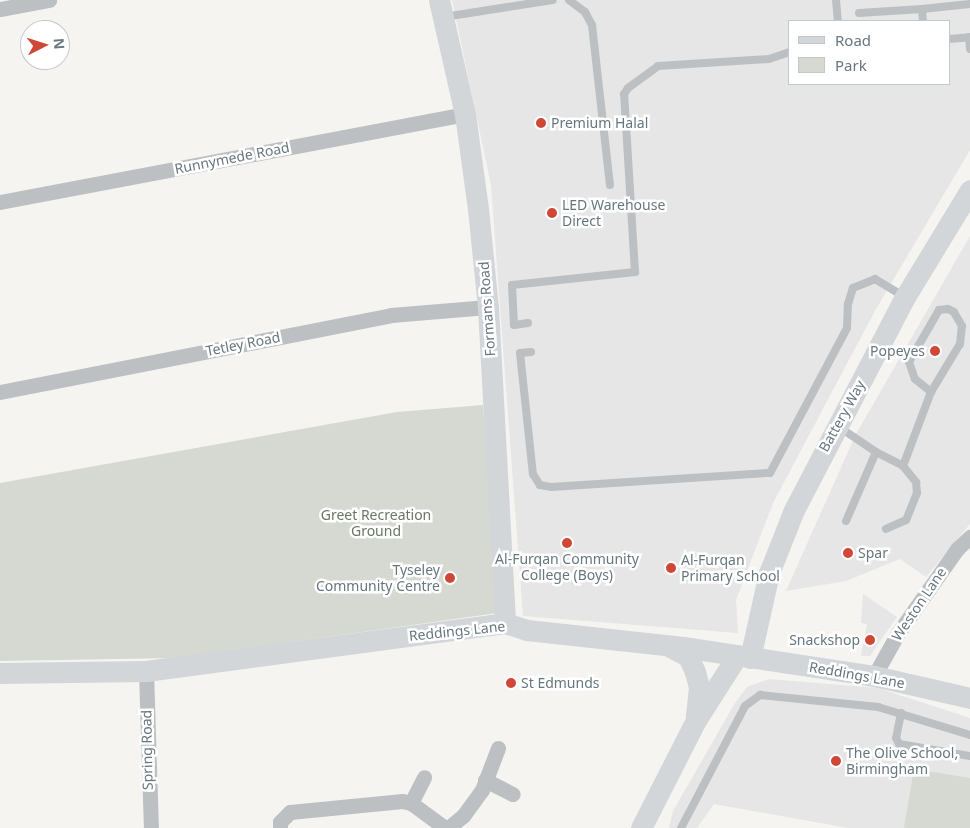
<!DOCTYPE html>
<html>
<head>
<meta charset="utf-8">
<style>
	body { margin:0 }
	#map { position:relative; width:970px; height:828px; overflow:hidden; background:#f5f4f1; font-family:"Noto Sans",sans-serif }
	div>[style] { position:absolute }
	.built>* { inset:0; background:#e5e6e5 }
	.green>* { inset:0; background:#d5d9d1 }
	.lane>* { height:8px; margin:-4px; padding:0 4px; transform-origin:4px; border-radius:4px; background:#bcc0c3 }
	.street>* { height:15px; margin:-7.5px; padding:0 7.5px; transform-origin:7.5px; border-radius:7.5px; background:#bcc0c3 }
	.secondary>* { height:21px; margin:-10.5px; padding:0 10.5px; transform-origin:10.5px; border-radius:10.5px; background:#d2d6d9 }
	.dots>* { width:14px; height:14px; translate:-50% -50%; box-sizing:border-box; border:2px solid #fff; border-radius:50% }
	span { translate:-50% -50%; white-space:nowrap; text-align:center; line-height:1.15; -webkit-text-stroke:5px #fff; paint-order:stroke }
	.poi-label { font-size:14px; color:#67777f }
	.left { translate:0 -50%; text-align:left }
	.right { translate:-100% -50%; text-align:right }
	.street-label { font-size:14px; color:#67777f }
	.park-label { font-size:14px; color:#6b7765 }
	.legend { position:absolute; left:788px; top:20px; width:162px; height:65px; box-sizing:border-box; background:#fff; border:1px solid #c2c9cc; margin:0; padding:6px 9px; list-style:none; font-size:15px; color:#67777f }
	.legend li { display:flex; align-items:center; gap:10px; height:25px }
	.legend b { width:25px; border:1px solid #c2c9cc }
	.north { position:absolute; left:20px; top:20px; width:50px; height:50px; box-sizing:border-box; background:#fff; border:1px solid #c2c9cc; border-radius:50%; rotate:85deg; font-size:14px; font-weight:700; line-height:20px; text-align:center; color:#67777f }
	.north::after { content:''; display:block; margin:auto; width:18px; height:22px; background:#cf4737; clip-path:polygon(50% 0,100% 100%,50% 72%,0 100%) }
</style>
</head>
<body>
<div id="map">
	<div class="built">
		<div style="clip-path:polygon(evenodd,452px 0,970px 0,970px 150px,876px 309px,773px 503px,736px 600px,738px 633px,523px 616px,491px 185px,452px 0,789px 21px,949px 21px,949px 84px,789px 84px,789px 21px)"></div>
		<div style="clip-path:polygon(970px 236px,970px 524px,926px 577px,900px 559px,846px 581px,786px 591px,856px 434px)"></div>
		<div style="clip-path:polygon(863px 594px,897px 617px,870px 656px,861px 656px,867px 624px,861px 623px)"></div>
		<div style="clip-path:polygon(769px 679px,878px 688px,970px 718px,970px 828px,848px 828px,714px 804px,697px 828px,669px 828px,673px 811px,735px 703px,747px 687px)"></div>
	</div>
	<div class="green">
		<div style="clip-path:polygon(483px 405px,498px 613px,174px 658px,0 661px,0 483px,397px 412px)"></div>
		<div style="clip-path:polygon(914px 769px,970px 778px,970px 828px,904px 828px)"></div>
	</div>
	<div class="lane">
		<div style="left:569px;top:0;width:20px;rotate:37deg"></div>
		<div style="left:585px;top:12px;width:15px;rotate:62deg"></div>
		<div style="left:592px;top:25px;width:161px;rotate:83.6deg"></div>
		<div style="left:836px;top:0;width:21px;rotate:85deg"></div>
		<div style="left:859px;top:13px;width:63px;rotate:-3.6deg"></div>
		<div style="left:444px;top:17px;width:110px;rotate:-8.9deg"></div>
		<div style="left:923px;top:21px;width:12px;rotate:-95deg"></div>
		<div style="left:922px;top:9px;width:48px;rotate:-5.9deg"></div>
		<div style="left:969px;top:37px;width:12px;rotate:85deg"></div>
		<div style="left:949px;top:39px;width:21px;rotate:-5deg"></div>
		<div style="left:528px;top:323px;width:14px;rotate:172deg"></div>
		<div style="left:514px;top:325px;width:40px;rotate:-92.9deg"></div>
		<div style="left:512px;top:285px;width:124px;rotate:-6deg"></div>
		<div style="left:635px;top:272px;width:178px;rotate:-93.5deg"></div>
		<div style="left:624px;top:94px;width:7px;rotate:-56deg"></div>
		<div style="left:628px;top:88px;width:37px;rotate:-36deg"></div>
		<div style="left:658px;top:66px;width:111px;rotate:-3.6deg"></div>
		<div style="left:769px;top:59px;width:21px;rotate:-19deg"></div>
		<div style="left:531px;top:352px;width:11px;rotate:175deg"></div>
		<div style="left:520px;top:353px;width:122px;rotate:83.9deg"></div>
		<div style="left:533px;top:474px;width:13px;rotate:58deg"></div>
		<div style="left:540px;top:485px;width:11px;rotate:10deg"></div>
		<div style="left:551px;top:487px;width:219px;rotate:-3.7deg"></div>
		<div style="left:770px;top:473px;width:164px;rotate:-62deg"></div>
		<div style="left:847px;top:328px;width:24px;rotate:-88deg"></div>
		<div style="left:848px;top:304px;width:17px;rotate:-73deg"></div>
		<div style="left:853px;top:288px;width:24px;rotate:-22deg"></div>
		<div style="left:875px;top:279px;width:33px;rotate:31deg"></div>
		<div style="left:839px;top:427px;width:45px;rotate:34deg"></div>
		<div style="left:876px;top:452px;width:30px;rotate:27deg"></div>
		<div style="left:903px;top:466px;width:21px;rotate:51deg"></div>
		<div style="left:916px;top:482px;width:11px;rotate:85deg"></div>
		<div style="left:917px;top:493px;width:29px;rotate:112deg"></div>
		<div style="left:906px;top:520px;width:22px;rotate:156deg"></div>
		<div style="left:903px;top:466px;width:79px;rotate:-69.3deg"></div>
		<div style="left:931px;top:392px;width:56px;rotate:-58.9deg"></div>
		<div style="left:960px;top:344px;width:18px;rotate:-84deg"></div>
		<div style="left:962px;top:326px;width:16px;rotate:-120deg"></div>
		<div style="left:954px;top:312px;width:7px;rotate:-153deg"></div>
		<div style="left:948px;top:309px;width:9px;rotate:174deg"></div>
		<div style="left:939px;top:310px;width:60px;rotate:120deg"></div>
		<div style="left:909px;top:362px;width:18px;rotate:71deg"></div>
		<div style="left:915px;top:379px;width:21px;rotate:39deg"></div>
		<div style="left:846px;top:521px;width:75px;rotate:-66.5deg"></div>
		<div style="left:901px;top:713px;width:25px;rotate:101deg"></div>
		<div style="left:896px;top:738px;width:7px;rotate:63deg"></div>
		<div style="left:899px;top:744px;width:72px;rotate:9.6deg"></div>
		<div style="left:681px;top:828px;width:138px;rotate:-62.3deg"></div>
		<div style="left:745px;top:706px;width:19px;rotate:-36deg"></div>
		<div style="left:760px;top:695px;width:119px;rotate:5.8deg"></div>
		<div style="left:878px;top:707px;width:96px;rotate:16.9deg"></div>
	</div>
	<div class="street">
		<div style="left:0;top:9px;width:50px;rotate:-10.4deg"></div>
		<div style="left:0;top:202px;width:473px;rotate:-10.7deg"></div>
		<div style="left:0;top:392px;width:399px;rotate:-11.1deg"></div>
		<div style="left:391px;top:315px;width:97px;rotate:-4.7deg"></div>
		<div style="left:146px;top:671px;width:157px;rotate:88.2deg"></div>
		<div style="left:874px;top:676px;width:49px;rotate:-60.8deg"></div>
		<div style="left:898px;top:633px;width:103px;rotate:-54.9deg"></div>
		<div style="left:957px;top:549px;width:18px;rotate:-43deg"></div>
		<div style="left:485px;top:780px;width:31px;rotate:27deg"></div>
		<div style="left:411px;top:803px;width:29px;rotate:-63deg"></div>
		<div style="left:280px;top:828px;width:6px;rotate:-90deg"></div>
		<div style="left:280px;top:822px;width:14px;rotate:-45deg"></div>
		<div style="left:290px;top:812px;width:113px;rotate:-5.6deg"></div>
		<div style="left:402px;top:801px;width:9px;rotate:13deg"></div>
		<div style="left:411px;top:803px;width:42px;rotate:36.3deg"></div>
		<div style="left:448px;top:828px;width:19px;rotate:-39deg"></div>
		<div style="left:463px;top:816px;width:32px;rotate:-54deg"></div>
		<div style="left:482px;top:790px;width:45px;rotate:-69.1deg"></div>
	</div>
	<div class="secondary">
		<div style="left:439px;top:0;width:117px;rotate:77.2deg"></div>
		<div style="left:465px;top:114px;width:96px;rotate:82.2deg"></div>
		<div style="left:478px;top:209px;width:99px;rotate:84.2deg"></div>
		<div style="left:488px;top:307px;width:316px;rotate:86.9deg"></div>
		<div style="left:670px;top:647px;width:20px;rotate:27deg"></div>
		<div style="left:688px;top:656px;width:17px;rotate:66deg"></div>
		<div style="left:695px;top:672px;width:16px;rotate:75deg"></div>
		<div style="left:699px;top:687px;width:30px;rotate:96deg"></div>
		<div style="left:750px;top:658px;width:87px;rotate:-77.4deg"></div>
		<div style="left:769px;top:573px;width:68px;rotate:-68.4deg"></div>
		<div style="left:794px;top:510px;width:240px;rotate:-62.5deg"></div>
		<div style="left:905px;top:297px;width:125px;rotate:-58.7deg"></div>
		<div style="left:0;top:673px;width:146px;rotate:-0.8deg"></div>
		<div style="left:146px;top:671px;width:362px;rotate:-7.6deg"></div>
		<div style="left:505px;top:623px;width:23px;rotate:18deg"></div>
		<div style="left:527px;top:630px;width:157px;rotate:6.2deg"></div>
		<div style="left:683px;top:647px;width:193px;rotate:8.6deg"></div>
		<div style="left:874px;top:676px;width:98px;rotate:12.9deg"></div>
		<div style="left:641px;top:828px;width:121px;rotate:-63deg"></div>
		<div style="left:696px;top:720px;width:76px;rotate:-57.4deg"></div>
	</div>
	<div class="dots">
		<div style="left:541px;top:123px;background:#cf4737"></div>
		<div style="left:552px;top:213px;background:#cf4737"></div>
		<div style="left:935px;top:351px;background:#cf4737"></div>
		<div style="left:567px;top:543px;background:#cf4737"></div>
		<div style="left:848px;top:553px;background:#cf4737"></div>
		<div style="left:671px;top:568px;background:#cf4737"></div>
		<div style="left:450px;top:578px;background:#cf4737"></div>
		<div style="left:870px;top:640px;background:#cf4737"></div>
		<div style="left:511px;top:683px;background:#cf4737"></div>
		<div style="left:836px;top:761px;background:#cf4737"></div>
	</div>
	<div class="poi-label">
		<span class="left" style="left:551px;top:123px">Premium Halal</span>
		<span class="left" style="left:562px;top:213px">LED Warehouse<br>Direct</span>
		<span class="right" style="left:925px;top:351px">Popeyes</span>
		<span class="left" style="left:858px;top:553px">Spar</span>
		<span style="left:567px;top:567px">Al-Furqan Community<br>College (Boys)</span>
		<span class="left" style="left:681px;top:568px">Al-Furqan<br>Primary School</span>
		<span class="right" style="left:440px;top:578px">Tyseley<br>Community Centre</span>
		<span class="right" style="left:860px;top:640px">Snackshop</span>
		<span class="left" style="left:521px;top:683px">St Edmunds</span>
		<span class="left" style="left:846px;top:761px">The Olive School,<br>Birmingham</span>
	</div>
	<div class="street-label">
		<span style="left:232px;top:158px;rotate:-11deg">Runnymede Road</span>
		<span style="left:487px;top:309px;rotate:-94deg">Formans Road</span>
		<span style="left:243px;top:344px;rotate:-11deg">Tetley Road</span>
		<span style="left:842px;top:416px;rotate:-61deg">Battery Way</span>
		<span style="left:919px;top:604px;rotate:-56deg">Weston Lane</span>
		<span style="left:457px;top:631px;rotate:-6deg">Reddings Lane</span>
		<span style="left:857px;top:675px;rotate:10deg">Reddings Lane</span>
		<span style="left:147px;top:750px;rotate:-91deg">Spring Road</span>
	</div>
	<div class="park-label">
		<span style="left:376px;top:523px">Greet Recreation<br>Ground</span>
	</div>
	<ul class="legend">
	<li><b style="height:6px;background:#d2d6d9"></b>Road</li>
	<li><b style="height:14px;background:#d5d9d1"></b>Park</li>
	</ul>
	<div class="north">N</div>
</div>
</body>
</html>
